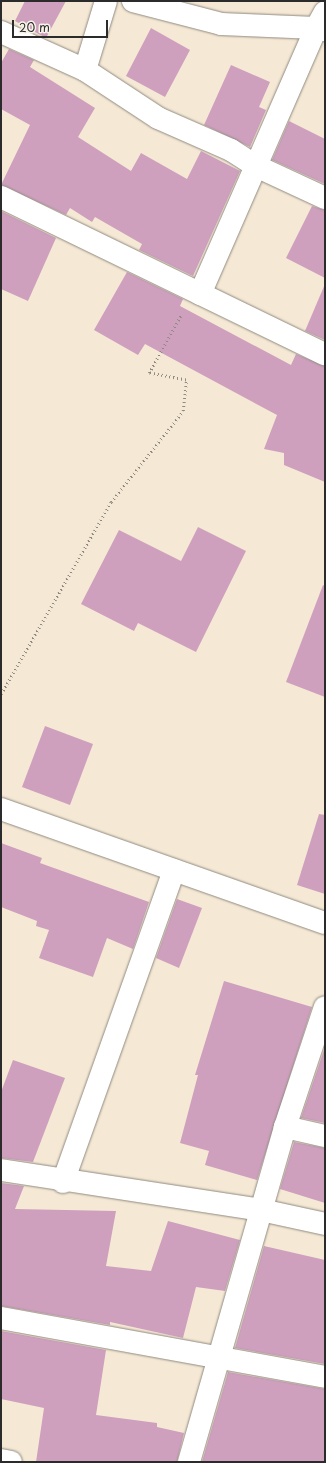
<!DOCTYPE html>
<html>
<head>
<meta charset="utf-8">
<style>
	body { margin:0 }
	#map { position:relative; width:326px; height:1463px; overflow:hidden; background:#f5e9d5; font-family:"Playpen Sans",sans-serif }
	div>[style] { position:absolute }
	.building>* { inset:0; background:#cea0be }
	.path>* { height:2.5px; margin-top:-1.25px; transform-origin:0; background:repeating-linear-gradient(90deg,#908a80 0 1px,transparent 0 4px) }
	.roads { filter:drop-shadow(0 0 1px #908a80) drop-shadow(0 0 1px #908a80) }
	.minor>* { height:22px; margin:-11px; padding:0 11px; transform-origin:11px; border-radius:11px; background:#fff }
	span { translate:-50% -50%; white-space:nowrap; text-align:center; line-height:1.15; -webkit-text-stroke:4px #f7f3e8; paint-order:stroke }
	.frame { position:absolute; inset:0; border:2px solid #2b2b2b; pointer-events:none }
	.scale { position:absolute; left:12px; top:20px; width:96px; height:18px; box-sizing:border-box; border:2px solid #2b2b2b; border-top:0; padding-left:5px; font-size:12px; line-height:14px; white-space:nowrap; color:#2b2b2b; -webkit-text-stroke:3px #f7f3e8; paint-order:stroke }
</style>
</head>
<body>
<div id="map">
	<div class="building">
		<div style="clip-path:polygon(25px 1px,66px 1px,46px 38px,15px 21px)"></div>
		<div style="clip-path:polygon(151px 28px,190px 50px,165px 97px,126px 76px)"></div>
		<div style="clip-path:polygon(9px 49px,34px 60px,30px 67px,95px 108px,78px 137px,131px 171px,141px 153px,187px 179px,201px 151px,240px 171px,193px 276px,139px 250px,142px 244px,95px 217px,92px 222px,70px 208px,66px 215px,1px 185px,30px 125px,1px 109px,1px 63px)"></div>
		<div style="clip-path:polygon(231px 65px,270px 82px,259px 107px,266px 110px,250px 147px,204px 125px)"></div>
		<div style="clip-path:polygon(289px 121px,325px 139px,325px 184px,272px 160px)"></div>
		<div style="clip-path:polygon(312px 206px,325px 210px,325px 278px,286px 258px)"></div>
		<div style="clip-path:polygon(1px 211px,56px 238px,28px 301px,1px 289px)"></div>
		<div style="clip-path:polygon(127px 272px,183px 299px,180px 306px,291px 365px,296px 354px,325px 366px,325px 482px,284px 465px,284px 453px,264px 449px,277px 415px,145px 344px,138px 355px,94px 330px)"></div>
		<div style="clip-path:polygon(325px 284px,325px 340px,305px 331px)"></div>
		<div style="clip-path:polygon(198px 527px,246px 551px,196px 652px,138px 623px,134px 631px,81px 604px,119px 530px,181px 561px)"></div>
		<div style="clip-path:polygon(323px 585px,325px 586px,325px 697px,286px 682px)"></div>
		<div style="clip-path:polygon(45px 726px,93px 744px,70px 805px,22px 787px)"></div>
		<div style="clip-path:polygon(319px 814px,325px 815px,325px 894px,297px 885px)"></div>
		<div style="clip-path:polygon(1px 843px,42px 858px,40px 863px,149px 902px,133px 949px,107px 938px,93px 977px,39px 958px,49px 930px,36px 926px,37px 921px,1px 907px)"></div>
		<div style="clip-path:polygon(177px 899px,202px 908px,179px 968px,156px 958px)"></div>
		<div style="clip-path:polygon(224px 981px,312px 1007px,257px 1180px,205px 1165px,209px 1151px,180px 1143px,198px 1075px,195px 1075px)"></div>
		<div style="clip-path:polygon(325px 1047px,325px 1123px,301px 1118px)"></div>
		<div style="clip-path:polygon(13px 1060px,65px 1078px,33px 1162px,1px 1158px,1px 1092px)"></div>
		<div style="clip-path:polygon(294px 1142px,325px 1148px,325px 1203px,280px 1189px)"></div>
		<div style="clip-path:polygon(1px 1183px,24px 1186px,15px 1209px,116px 1211px,106px 1266px,151px 1271px,168px 1221px,240px 1240px,225px 1291px,196px 1287px,183px 1338px,110px 1322px,110px 1325px,1px 1306px)"></div>
		<div style="clip-path:polygon(264px 1246px,325px 1260px,325px 1364px,235px 1348px)"></div>
		<div style="clip-path:polygon(1px 1331px,106px 1350px,96px 1415px,157px 1423px,157px 1427px,184px 1433px,177px 1462px,36px 1462px,44px 1408px,1px 1399px)"></div>
		<div style="clip-path:polygon(228px 1372px,325px 1389px,325px 1462px,202px 1462px)"></div>
	</div>
	<div class="path">
		<div style="left:1px;top:694px;width:221px;rotate:-60.2deg"></div>
		<div style="left:111px;top:502px;width:116px;rotate:-51.6deg"></div>
		<div style="left:183px;top:411px;width:31px;rotate:-84deg"></div>
		<div style="left:186px;top:380px;width:38px;rotate:-169deg"></div>
		<div style="left:149px;top:373px;width:66px;rotate:-61.1deg"></div>
	</div>
	<div class="roads">
		<div class="minor">
			<div style="left:106px;top:1px;width:72px;rotate:106.9deg"></div>
			<div style="left:85px;top:70px;width:87px;rotate:33.3deg"></div>
			<div style="left:158px;top:118px;width:80px;rotate:23.7deg"></div>
			<div style="left:231px;top:150px;width:30px;rotate:33deg"></div>
			<div style="left:256px;top:166px;width:76px;rotate:24.9deg"></div>
			<div style="left:133px;top:1px;width:91px;rotate:14.6deg"></div>
			<div style="left:221px;top:24px;width:95px;rotate:2.4deg"></div>
			<div style="left:316px;top:28px;width:18px;rotate:-61deg"></div>
			<div style="left:1px;top:32px;width:92px;rotate:24.3deg"></div>
			<div style="left:1px;top:197px;width:360px;rotate:25.9deg"></div>
			<div style="left:200px;top:294px;width:290px;rotate:-66.4deg"></div>
			<div style="left:316px;top:28px;width:9px;rotate:13deg"></div>
			<div style="left:1px;top:809px;width:343px;rotate:19.4deg"></div>
			<div style="left:285px;top:1127px;width:41px;rotate:12.7deg"></div>
			<div style="left:1px;top:1170px;width:263px;rotate:8.7deg"></div>
			<div style="left:261px;top:1210px;width:66px;rotate:12.3deg"></div>
			<div style="left:63px;top:1182px;width:331px;rotate:-70.4deg"></div>
			<div style="left:1px;top:1318px;width:329px;rotate:10.3deg"></div>
			<div style="left:1px;top:1460px;width:10px;rotate:11deg"></div>
			<div style="left:189px;top:1462px;width:348px;rotate:-74deg"></div>
			<div style="left:285px;top:1127px;width:126px;rotate:-71.6deg"></div>
		</div>
	</div>
	<div class="frame"></div>
	<div class="scale">20 m</div>
</div>
</body>
</html>
